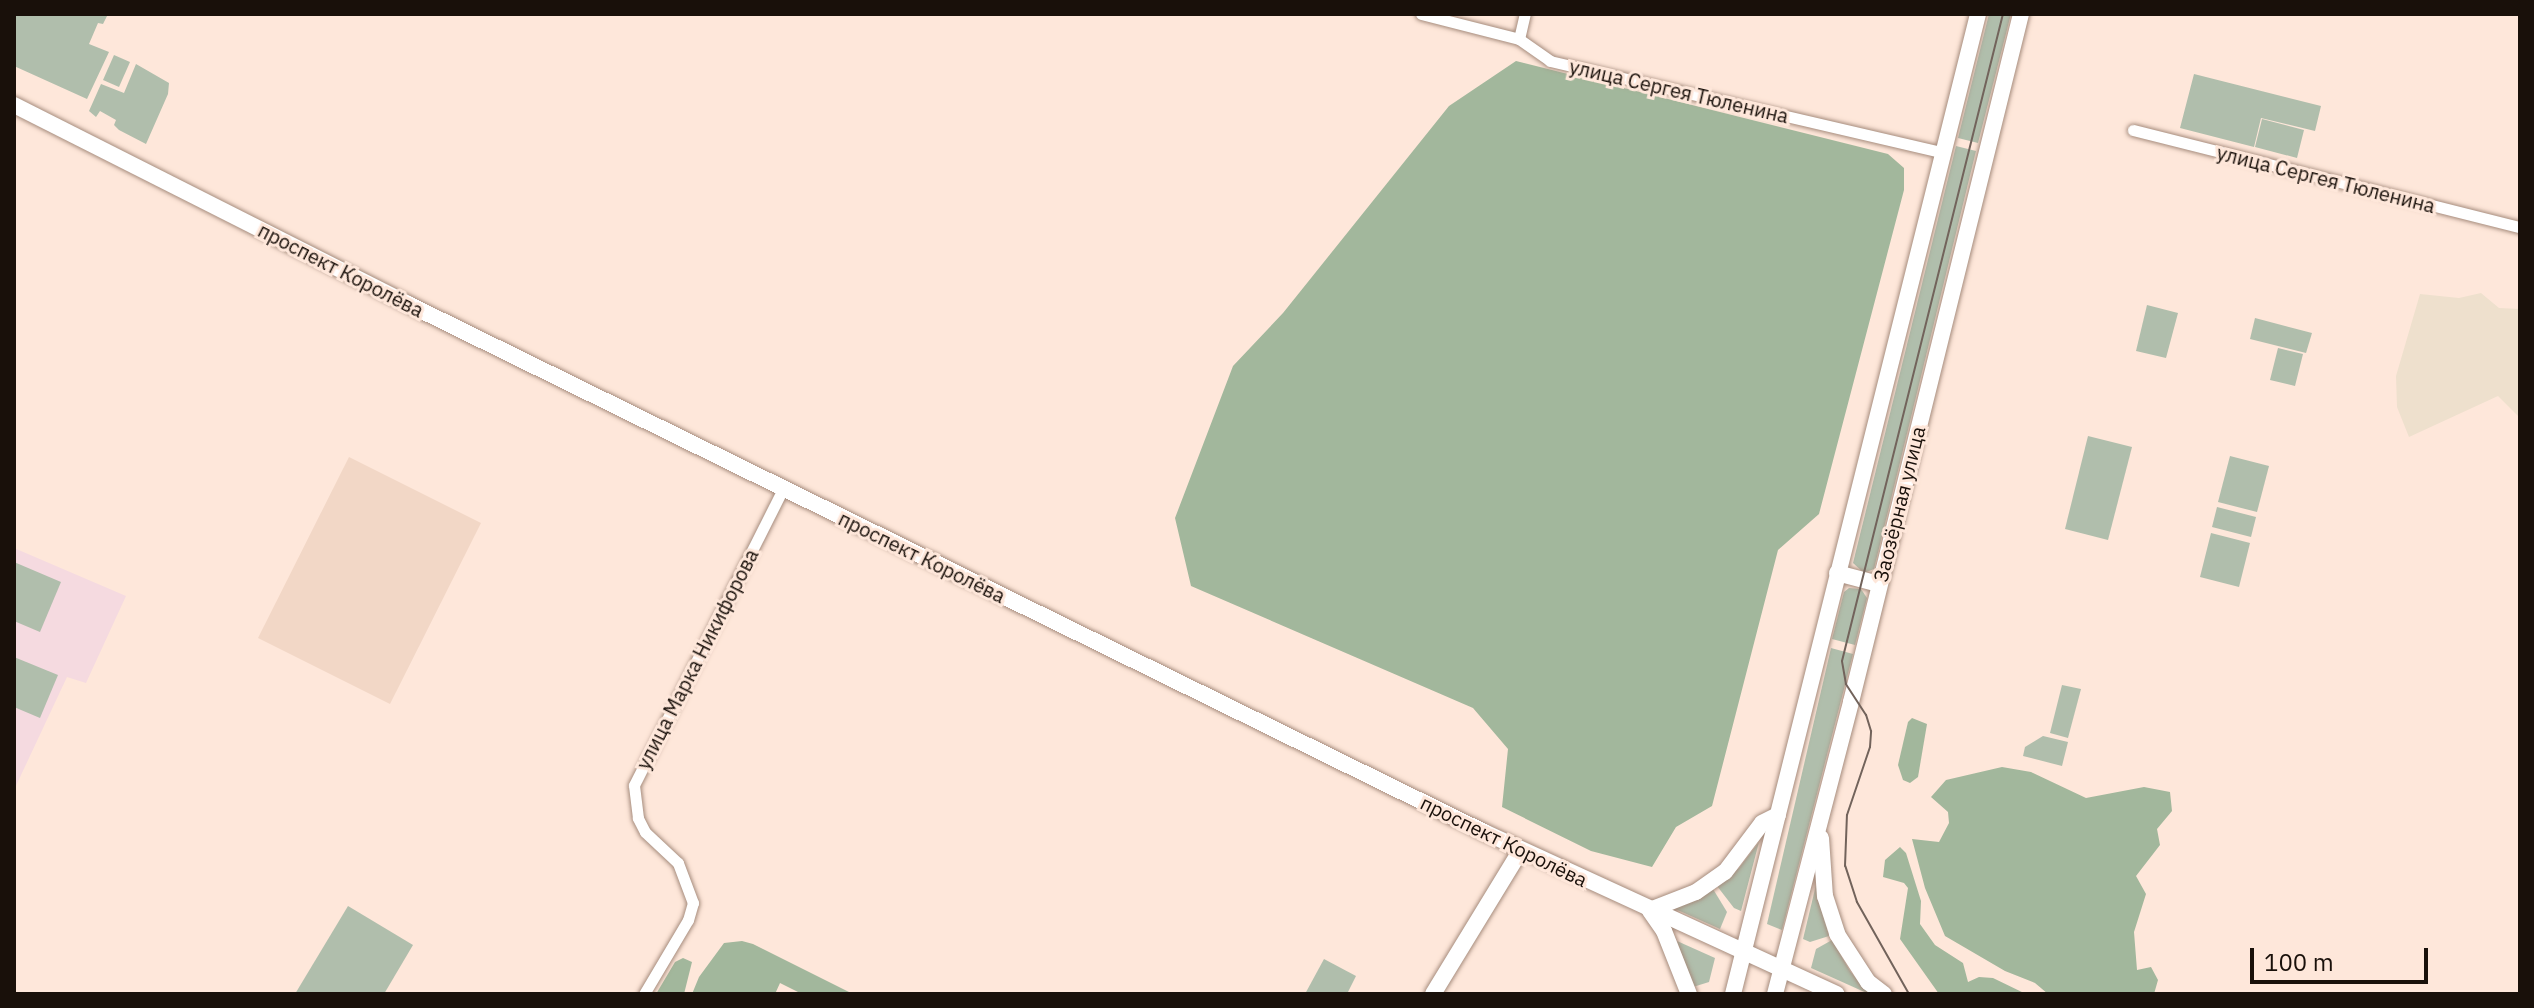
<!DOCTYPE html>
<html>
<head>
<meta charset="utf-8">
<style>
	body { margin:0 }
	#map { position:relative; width:2534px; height:1008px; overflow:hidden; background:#fee7da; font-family:"IBM Plex Sans",sans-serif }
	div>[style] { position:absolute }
	.built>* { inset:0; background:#f2d7c6 }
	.industrial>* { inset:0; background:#eee0cd }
	.education>* { inset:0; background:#f5dae0 }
	.green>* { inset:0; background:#b0beac }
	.forest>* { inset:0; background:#a2b79c }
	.roads { filter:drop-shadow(0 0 2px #a68c7d) drop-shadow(0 0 2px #a68c7d) }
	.street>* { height:11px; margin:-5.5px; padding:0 5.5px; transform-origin:5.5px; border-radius:5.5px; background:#fff }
	.secondary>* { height:16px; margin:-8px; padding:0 8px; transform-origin:8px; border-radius:8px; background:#fff }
	.tram>* { height:2px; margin:-1px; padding:0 1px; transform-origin:1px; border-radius:1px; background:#72635b }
	span { translate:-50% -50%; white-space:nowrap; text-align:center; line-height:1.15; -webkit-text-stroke:6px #fee7da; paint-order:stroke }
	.street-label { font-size:20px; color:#19100a }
	.frame { position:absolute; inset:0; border:16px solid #19100a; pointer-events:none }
	.scale { position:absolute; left:2250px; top:948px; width:178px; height:36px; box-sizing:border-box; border:4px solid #19100a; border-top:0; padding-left:10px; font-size:24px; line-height:28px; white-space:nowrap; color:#19100a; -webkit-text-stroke:6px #fee7da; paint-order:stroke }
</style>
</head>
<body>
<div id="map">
	<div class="built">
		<div style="clip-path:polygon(349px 457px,481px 523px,390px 704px,258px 638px)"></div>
	</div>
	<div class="industrial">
		<div style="clip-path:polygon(2481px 293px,2499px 308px,2520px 309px,2520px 418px,2498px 396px,2409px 437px,2397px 407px,2396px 376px,2420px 294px,2459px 298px)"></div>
	</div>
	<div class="education">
		<div style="clip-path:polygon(14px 548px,126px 596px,86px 683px,67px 677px,14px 790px)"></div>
	</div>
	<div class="green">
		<div style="clip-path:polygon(14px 14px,108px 14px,103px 24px,98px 23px,89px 44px,109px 52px,87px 99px,14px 66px)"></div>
		<div style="clip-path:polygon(1989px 14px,2011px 14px,1978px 143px,1958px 138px)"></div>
		<div style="clip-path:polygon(114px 55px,130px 62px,119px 87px,103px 80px)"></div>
		<div style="clip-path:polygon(136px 64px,169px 83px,168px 94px,146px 144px,119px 130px,114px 125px,116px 120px,100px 111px,96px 117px,89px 111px,101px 84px,124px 93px)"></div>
		<div style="clip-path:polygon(2194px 74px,2321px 106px,2315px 131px,2261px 118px,2254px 147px,2180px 128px)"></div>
		<div style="clip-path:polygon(2262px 119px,2304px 130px,2297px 158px,2255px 147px)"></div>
		<div style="clip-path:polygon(1956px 146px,1976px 151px,1874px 569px,1864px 573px,1853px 563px)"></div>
		<div style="clip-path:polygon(2147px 305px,2178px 313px,2166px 358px,2136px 351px)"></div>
		<div style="clip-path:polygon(2255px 318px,2312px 333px,2306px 353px,2250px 339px)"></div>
		<div style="clip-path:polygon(2278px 348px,2303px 354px,2295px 386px,2270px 380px)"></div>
		<div style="clip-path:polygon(2088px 436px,2132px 447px,2108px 540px,2065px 529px)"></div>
		<div style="clip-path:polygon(2230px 456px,2269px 466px,2257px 512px,2218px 502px)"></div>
		<div style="clip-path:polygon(2217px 507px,2256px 517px,2251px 537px,2212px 527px)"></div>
		<div style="clip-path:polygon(2211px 533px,2250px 543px,2239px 587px,2200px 577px)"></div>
		<div style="clip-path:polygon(14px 562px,61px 582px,40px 632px,14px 621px)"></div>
		<div style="clip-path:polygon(1849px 588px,1861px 589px,1867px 598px,1855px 645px,1832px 639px,1844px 592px)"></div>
		<div style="clip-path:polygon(1831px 648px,1853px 654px,1782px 930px,1767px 924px)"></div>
		<div style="clip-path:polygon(14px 657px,58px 675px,40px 718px,14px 707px)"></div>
		<div style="clip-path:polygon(2062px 685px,2081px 689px,2068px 738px,2050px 733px)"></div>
		<div style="clip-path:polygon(2043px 736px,2068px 742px,2062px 766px,2023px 756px,2025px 747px)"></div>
		<div style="clip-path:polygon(1759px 842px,1741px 911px,1734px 908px,1717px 886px,1739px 868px)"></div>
		<div style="clip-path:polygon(1816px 885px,1829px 936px,1810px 942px,1803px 939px)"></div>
		<div style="clip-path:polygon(1713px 889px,1727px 912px,1720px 929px,1673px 908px)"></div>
		<div style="clip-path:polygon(348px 906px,413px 945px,384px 994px,295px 994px)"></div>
		<div style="clip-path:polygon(1832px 940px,1850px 971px,1869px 994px,1811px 968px,1816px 949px)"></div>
		<div style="clip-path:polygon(1677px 941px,1715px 958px,1709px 982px,1693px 987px)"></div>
		<div style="clip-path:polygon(1324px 959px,1356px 976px,1347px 994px,1305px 994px)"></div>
	</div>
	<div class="forest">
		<div style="clip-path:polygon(1516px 61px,1888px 154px,1904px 168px,1904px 190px,1819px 514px,1778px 550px,1712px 806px,1676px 827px,1652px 867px,1591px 851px,1502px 807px,1508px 749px,1473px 708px,1191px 586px,1175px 518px,1233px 366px,1283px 313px,1449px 106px)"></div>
		<div style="clip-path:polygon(1912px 718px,1927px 724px,1918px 777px,1910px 783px,1903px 780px,1898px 765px,1908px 722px)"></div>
		<div style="clip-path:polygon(2002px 767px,2031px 772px,2086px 798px,2144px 787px,2170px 792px,2172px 811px,2157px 829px,2160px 845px,2136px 876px,2146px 894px,2134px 932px,2137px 970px,2151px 967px,2158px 980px,2154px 994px,2048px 994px,2035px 983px,2005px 971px,1945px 936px,1925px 888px,1912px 839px,1939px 842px,1949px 823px,1948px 812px,1931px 797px,1946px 780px)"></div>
		<div style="clip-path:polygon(1900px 847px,1906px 853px,1921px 901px,1920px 924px,1935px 945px,1963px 963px,1968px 982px,1979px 977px,1993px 978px,2026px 994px,1939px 994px,1900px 939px,1908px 888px,1904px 883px,1883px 877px,1885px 860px)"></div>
		<div style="clip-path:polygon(742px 941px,753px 944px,853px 994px,802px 994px,780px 983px,775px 994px,692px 994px,699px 977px,724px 943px)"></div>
		<div style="clip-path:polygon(683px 958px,692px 962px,684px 994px,656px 994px,675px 962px)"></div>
	</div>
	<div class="roads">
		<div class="street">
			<div style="left:1421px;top:14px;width:101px;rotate:14.3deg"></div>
			<div style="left:1519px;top:39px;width:38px;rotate:35deg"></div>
			<div style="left:1550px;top:61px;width:405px;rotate:13.1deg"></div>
			<div style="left:1519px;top:39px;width:26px;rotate:-77deg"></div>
			<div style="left:2133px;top:130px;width:399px;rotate:14.1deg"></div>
			<div style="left:644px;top:994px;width:86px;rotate:-59.3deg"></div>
			<div style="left:688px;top:920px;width:18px;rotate:-74deg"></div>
			<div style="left:693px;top:903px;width:43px;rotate:-110.6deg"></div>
			<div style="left:678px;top:863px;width:45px;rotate:-136.8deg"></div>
			<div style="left:645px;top:832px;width:16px;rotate:-117deg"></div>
			<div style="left:638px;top:818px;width:33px;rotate:-97deg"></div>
			<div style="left:634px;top:785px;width:331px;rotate:-63.3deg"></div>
		</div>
		<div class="secondary">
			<div style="left:14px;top:105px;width:441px;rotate:26.8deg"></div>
			<div style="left:408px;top:304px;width:1199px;rotate:26.14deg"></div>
			<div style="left:1484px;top:832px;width:388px;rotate:24.7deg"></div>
			<div style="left:1837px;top:573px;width:43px;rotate:14.7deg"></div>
			<div style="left:1821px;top:838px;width:58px;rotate:86.1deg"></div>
			<div style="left:1825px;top:896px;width:40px;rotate:72deg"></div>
			<div style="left:1837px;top:934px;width:57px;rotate:57.1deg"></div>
			<div style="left:1868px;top:982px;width:20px;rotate:37deg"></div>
			<div style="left:1650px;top:910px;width:49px;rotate:-21.4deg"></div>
			<div style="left:1696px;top:892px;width:35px;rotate:-35deg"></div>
			<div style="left:1725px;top:872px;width:61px;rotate:-52.9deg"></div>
			<div style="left:1762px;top:823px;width:18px;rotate:-27deg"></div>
			<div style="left:1650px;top:911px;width:24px;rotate:55deg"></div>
			<div style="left:1664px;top:931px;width:68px;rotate:68.4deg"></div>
			<div style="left:1433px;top:994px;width:169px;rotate:-58.6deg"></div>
			<div style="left:1733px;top:994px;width:1010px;rotate:-75.96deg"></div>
			<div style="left:1775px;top:994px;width:302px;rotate:-75.4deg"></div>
			<div style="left:1851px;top:702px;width:709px;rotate:-76.12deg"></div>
		</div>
	</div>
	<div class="tram">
		<div style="left:1909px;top:994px;width:106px;rotate:-119.5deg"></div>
		<div style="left:1857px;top:902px;width:38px;rotate:-108deg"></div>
		<div style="left:1845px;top:866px;width:51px;rotate:-87.8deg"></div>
		<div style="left:1847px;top:815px;width:72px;rotate:-71.3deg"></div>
		<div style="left:1870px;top:747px;width:16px;rotate:-86deg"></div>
		<div style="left:1871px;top:731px;width:17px;rotate:-107deg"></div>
		<div style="left:1866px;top:715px;width:37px;rotate:-123deg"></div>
		<div style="left:1846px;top:684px;width:23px;rotate:-100deg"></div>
		<div style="left:1842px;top:661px;width:667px;rotate:-76.03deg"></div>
	</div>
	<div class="street-label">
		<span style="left:1679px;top:91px;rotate:13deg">улица Сергея Тюленина</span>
		<span style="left:2326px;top:179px;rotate:14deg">улица Сергея Тюленина</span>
		<span style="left:341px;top:270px;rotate:27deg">проспект Королёва</span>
		<span style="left:1899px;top:504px;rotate:-76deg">Заозёрная улица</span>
		<span style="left:922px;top:557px;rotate:26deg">проспект Королёва</span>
		<span style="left:697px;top:659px;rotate:-63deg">улица Марка Никифорова</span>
		<span style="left:1504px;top:841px;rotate:26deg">проспект Королёва</span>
	</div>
	<div class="frame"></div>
	<div class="scale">100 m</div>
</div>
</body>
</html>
